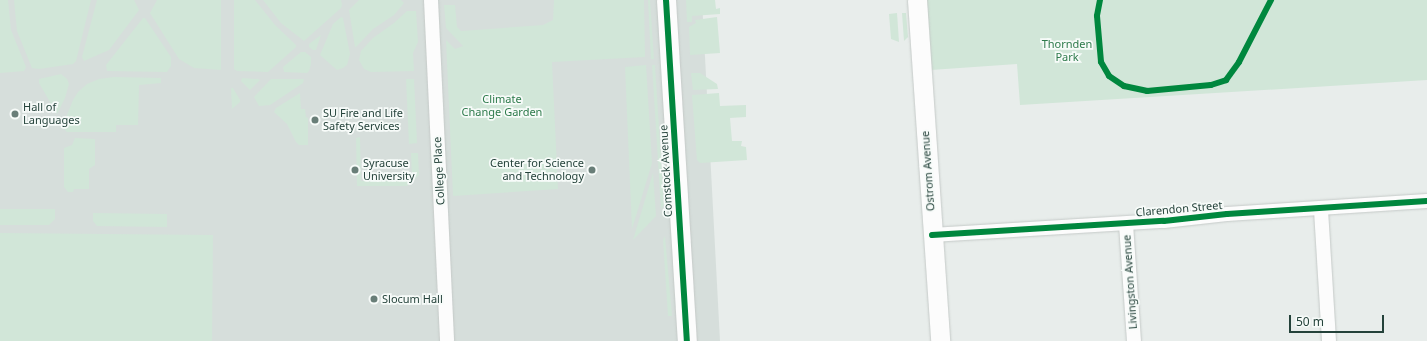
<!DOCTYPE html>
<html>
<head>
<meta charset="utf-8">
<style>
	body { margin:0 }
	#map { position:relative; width:1427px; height:341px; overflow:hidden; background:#e8edeb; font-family:"Noto Sans",sans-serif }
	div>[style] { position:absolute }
	.built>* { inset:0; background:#d6dedb }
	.green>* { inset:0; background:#d1e6d8 }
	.roads { filter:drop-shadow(0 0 1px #c5cac8) drop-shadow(0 0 1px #c5cac8) }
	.street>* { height:14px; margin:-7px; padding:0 7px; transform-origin:7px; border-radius:7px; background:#fcfcfc }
	.secondary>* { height:19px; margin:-9.5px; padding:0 9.5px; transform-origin:9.5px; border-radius:9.5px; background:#fcfcfc }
	.cycleway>* { height:6px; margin:-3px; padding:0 3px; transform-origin:3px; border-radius:3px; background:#00873e }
	.dots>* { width:11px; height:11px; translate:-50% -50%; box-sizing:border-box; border:2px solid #f7fbf9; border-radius:50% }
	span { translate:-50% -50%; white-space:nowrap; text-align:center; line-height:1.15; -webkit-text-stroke:3.5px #f7fbf9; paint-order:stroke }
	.park-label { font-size:11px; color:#2d7a4b }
	.poi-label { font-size:11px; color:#24423a }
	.left { translate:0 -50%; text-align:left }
	.right { translate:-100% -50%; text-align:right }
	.street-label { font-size:11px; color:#24423a }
	.scale { position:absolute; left:1289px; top:315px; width:95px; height:18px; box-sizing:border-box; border:2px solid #24423a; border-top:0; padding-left:5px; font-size:12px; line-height:14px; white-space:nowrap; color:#24423a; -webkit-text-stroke:3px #f7fbf9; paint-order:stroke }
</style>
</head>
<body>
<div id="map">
	<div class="built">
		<div style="clip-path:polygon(0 0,702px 0,720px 341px,0 341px)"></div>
	</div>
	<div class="green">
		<div style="clip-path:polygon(0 0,8px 0,11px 30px,26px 67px,24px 71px,0 73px)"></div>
		<div style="clip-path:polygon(14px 0,91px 0,76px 61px,73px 64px,39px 69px,32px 68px,17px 31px)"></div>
		<div style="clip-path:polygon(97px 0,134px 0,139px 10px,109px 50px,84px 61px,82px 57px)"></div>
		<div style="clip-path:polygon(157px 0,221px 0,221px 70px,194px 68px,179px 59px,150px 13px)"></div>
		<div style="clip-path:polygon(234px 0,255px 0,275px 25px,296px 45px,296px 47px,268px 72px,237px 71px,234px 69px)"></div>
		<div style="clip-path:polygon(263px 0,341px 0,342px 5px,341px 8px,304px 41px,281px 23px)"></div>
		<div style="clip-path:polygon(359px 0,401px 0,404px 3px,394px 15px,373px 29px,356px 47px,355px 47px,349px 10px)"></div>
		<div style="clip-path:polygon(554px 0,644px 0,645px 57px,552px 62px,558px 189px,453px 196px,446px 40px,455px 49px,463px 46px,446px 28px,444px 5px,455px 5px,457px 27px,461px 31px,543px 25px,553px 20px)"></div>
		<div style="clip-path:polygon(648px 0,650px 0,654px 59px,651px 59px)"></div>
		<div style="clip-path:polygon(686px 0,715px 0,716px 9px,720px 8px,720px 14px,692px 16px,692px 22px,687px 22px)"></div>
		<div style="clip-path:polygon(924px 0,1427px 0,1427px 80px,1020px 105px,1017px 64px,931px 70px)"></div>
		<div style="clip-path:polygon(407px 11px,416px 11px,418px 42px,413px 53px,414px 71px,371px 72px,364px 69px,359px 60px,361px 51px,373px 38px,394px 23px)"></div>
		<div style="clip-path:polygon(897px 13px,899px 42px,891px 39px,889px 14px)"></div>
		<div style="clip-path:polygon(902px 13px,906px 13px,908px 37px,904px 41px)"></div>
		<div style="clip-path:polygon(341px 17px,343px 18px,350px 54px,347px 65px,343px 68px,337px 70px,320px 55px,333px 24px)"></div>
		<div style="clip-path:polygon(717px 17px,720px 53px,690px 55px,689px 27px,696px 23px,695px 20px)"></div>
		<div style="clip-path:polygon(143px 18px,145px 18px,171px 57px,171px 66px,167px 72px,107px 71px,106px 65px)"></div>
		<div style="clip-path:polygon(321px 35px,316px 50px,313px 50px,309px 47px,309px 44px)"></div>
		<div style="clip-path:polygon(301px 52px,305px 52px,311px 57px,311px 64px,309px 71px,307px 73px,284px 72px,283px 67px)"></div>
		<div style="clip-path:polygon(646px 65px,652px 163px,632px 229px,625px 67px)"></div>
		<div style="clip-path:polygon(652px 65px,655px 65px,664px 205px,661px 209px)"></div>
		<div style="clip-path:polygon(691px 73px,700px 73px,717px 84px,718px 89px,693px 90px)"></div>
		<div style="clip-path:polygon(61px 74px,67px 79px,69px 84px,65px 98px,57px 114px,39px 83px,39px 79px)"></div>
		<div style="clip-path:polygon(114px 77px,161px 78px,161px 83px,139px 85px,138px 125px,116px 125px,116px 132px,67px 132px,64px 129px,67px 115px,73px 100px,78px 92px,87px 84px,99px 79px)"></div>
		<div style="clip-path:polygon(242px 78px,258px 79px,260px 80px,250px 90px,241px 81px)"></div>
		<div style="clip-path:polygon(271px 79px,304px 79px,303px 83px,270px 105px,259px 106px,254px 97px)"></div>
		<div style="clip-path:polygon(406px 79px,414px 79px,417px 143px,409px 144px)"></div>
		<div style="clip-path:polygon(231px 88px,233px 88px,240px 100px,240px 102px,232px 109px)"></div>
		<div style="clip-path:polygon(300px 93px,301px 109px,305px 109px,306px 117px,308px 118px,308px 145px,299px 145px,296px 142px,287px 124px,274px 112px,276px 108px)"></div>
		<div style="clip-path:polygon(719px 93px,720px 106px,746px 105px,746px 117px,730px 118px,732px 141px,742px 141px,741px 146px,746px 147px,747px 160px,700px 163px,697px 160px,692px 95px)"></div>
		<div style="clip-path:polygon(360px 137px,361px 181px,403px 181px,412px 176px,411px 153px,418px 153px,419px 175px,407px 186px,357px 186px,356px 138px)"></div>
		<div style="clip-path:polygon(75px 138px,95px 139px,95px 165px,89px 169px,89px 189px,74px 189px,73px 192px,68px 192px,64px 187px,64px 148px,72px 145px)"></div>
		<div style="clip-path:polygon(653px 173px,656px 216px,633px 240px)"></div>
		<div style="clip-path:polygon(0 209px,55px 209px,55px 219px,49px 225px,0 225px)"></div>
		<div style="clip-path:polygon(93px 213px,167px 214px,167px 227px,97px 226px,93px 221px)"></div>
		<div style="clip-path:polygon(0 233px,213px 235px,212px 341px,0 341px)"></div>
		<div style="clip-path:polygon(665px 236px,672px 316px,668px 316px,663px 240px)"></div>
	</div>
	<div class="roads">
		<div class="street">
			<div style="left:431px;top:0;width:341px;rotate:87.3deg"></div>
			<div style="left:1321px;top:210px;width:131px;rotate:86.5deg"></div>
			<div style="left:1126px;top:224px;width:117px;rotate:86.1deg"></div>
			<div style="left:932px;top:235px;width:232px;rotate:-3.5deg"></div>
			<div style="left:1164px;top:221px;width:63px;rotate:-6.3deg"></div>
			<div style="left:1227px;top:214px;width:200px;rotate:-3.7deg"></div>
		</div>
		<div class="secondary">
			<div style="left:666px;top:0;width:342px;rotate:86.5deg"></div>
			<div style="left:917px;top:0;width:342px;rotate:86.1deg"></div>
		</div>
	</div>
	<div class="cycleway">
		<div style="left:666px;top:0;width:342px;rotate:86.5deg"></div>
		<div style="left:1100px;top:0;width:16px;rotate:101deg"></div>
		<div style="left:1097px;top:16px;width:46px;rotate:85deg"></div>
		<div style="left:1101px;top:62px;width:16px;rotate:60deg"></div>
		<div style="left:1109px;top:76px;width:18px;rotate:34deg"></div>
		<div style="left:1124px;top:86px;width:24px;rotate:12deg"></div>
		<div style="left:1147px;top:91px;width:64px;rotate:-5.4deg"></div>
		<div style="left:1211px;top:85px;width:16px;rotate:-18deg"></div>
		<div style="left:1226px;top:80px;width:22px;rotate:-54deg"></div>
		<div style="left:1239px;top:62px;width:70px;rotate:-62.7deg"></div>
		<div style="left:932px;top:235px;width:232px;rotate:-3.5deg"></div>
		<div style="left:1164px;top:221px;width:63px;rotate:-6.3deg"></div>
		<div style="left:1227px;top:214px;width:200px;rotate:-3.7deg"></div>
	</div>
	<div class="dots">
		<div style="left:15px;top:114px;background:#697e78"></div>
		<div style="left:315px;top:120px;background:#697e78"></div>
		<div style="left:355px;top:170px;background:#697e78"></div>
		<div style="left:592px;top:170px;background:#697e78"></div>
		<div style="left:374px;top:299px;background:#697e78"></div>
	</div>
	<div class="park-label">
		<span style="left:1067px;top:51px">Thornden<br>Park</span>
		<span style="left:502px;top:106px">Climate<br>Change Garden</span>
	</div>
	<div class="poi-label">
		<span class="left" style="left:23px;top:114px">Hall of<br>Languages</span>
		<span class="left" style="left:323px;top:120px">SU Fire and Life<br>Safety Services</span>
		<span class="left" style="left:363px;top:170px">Syracuse<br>University</span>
		<span class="right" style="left:584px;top:170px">Center for Science<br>and Technology</span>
		<span class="left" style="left:382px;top:299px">Slocum Hall</span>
	</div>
	<div class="street-label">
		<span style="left:439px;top:171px;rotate:-93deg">College Place</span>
		<span style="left:666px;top:171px;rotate:-93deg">Comstock Avenue</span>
		<span style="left:928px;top:171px;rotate:-94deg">Ostrom Avenue</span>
		<span style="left:1179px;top:209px;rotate:-5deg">Clarendon Street</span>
		<span style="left:1130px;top:282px;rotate:-94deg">Livingston Avenue</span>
	</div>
	<div class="scale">50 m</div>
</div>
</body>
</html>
